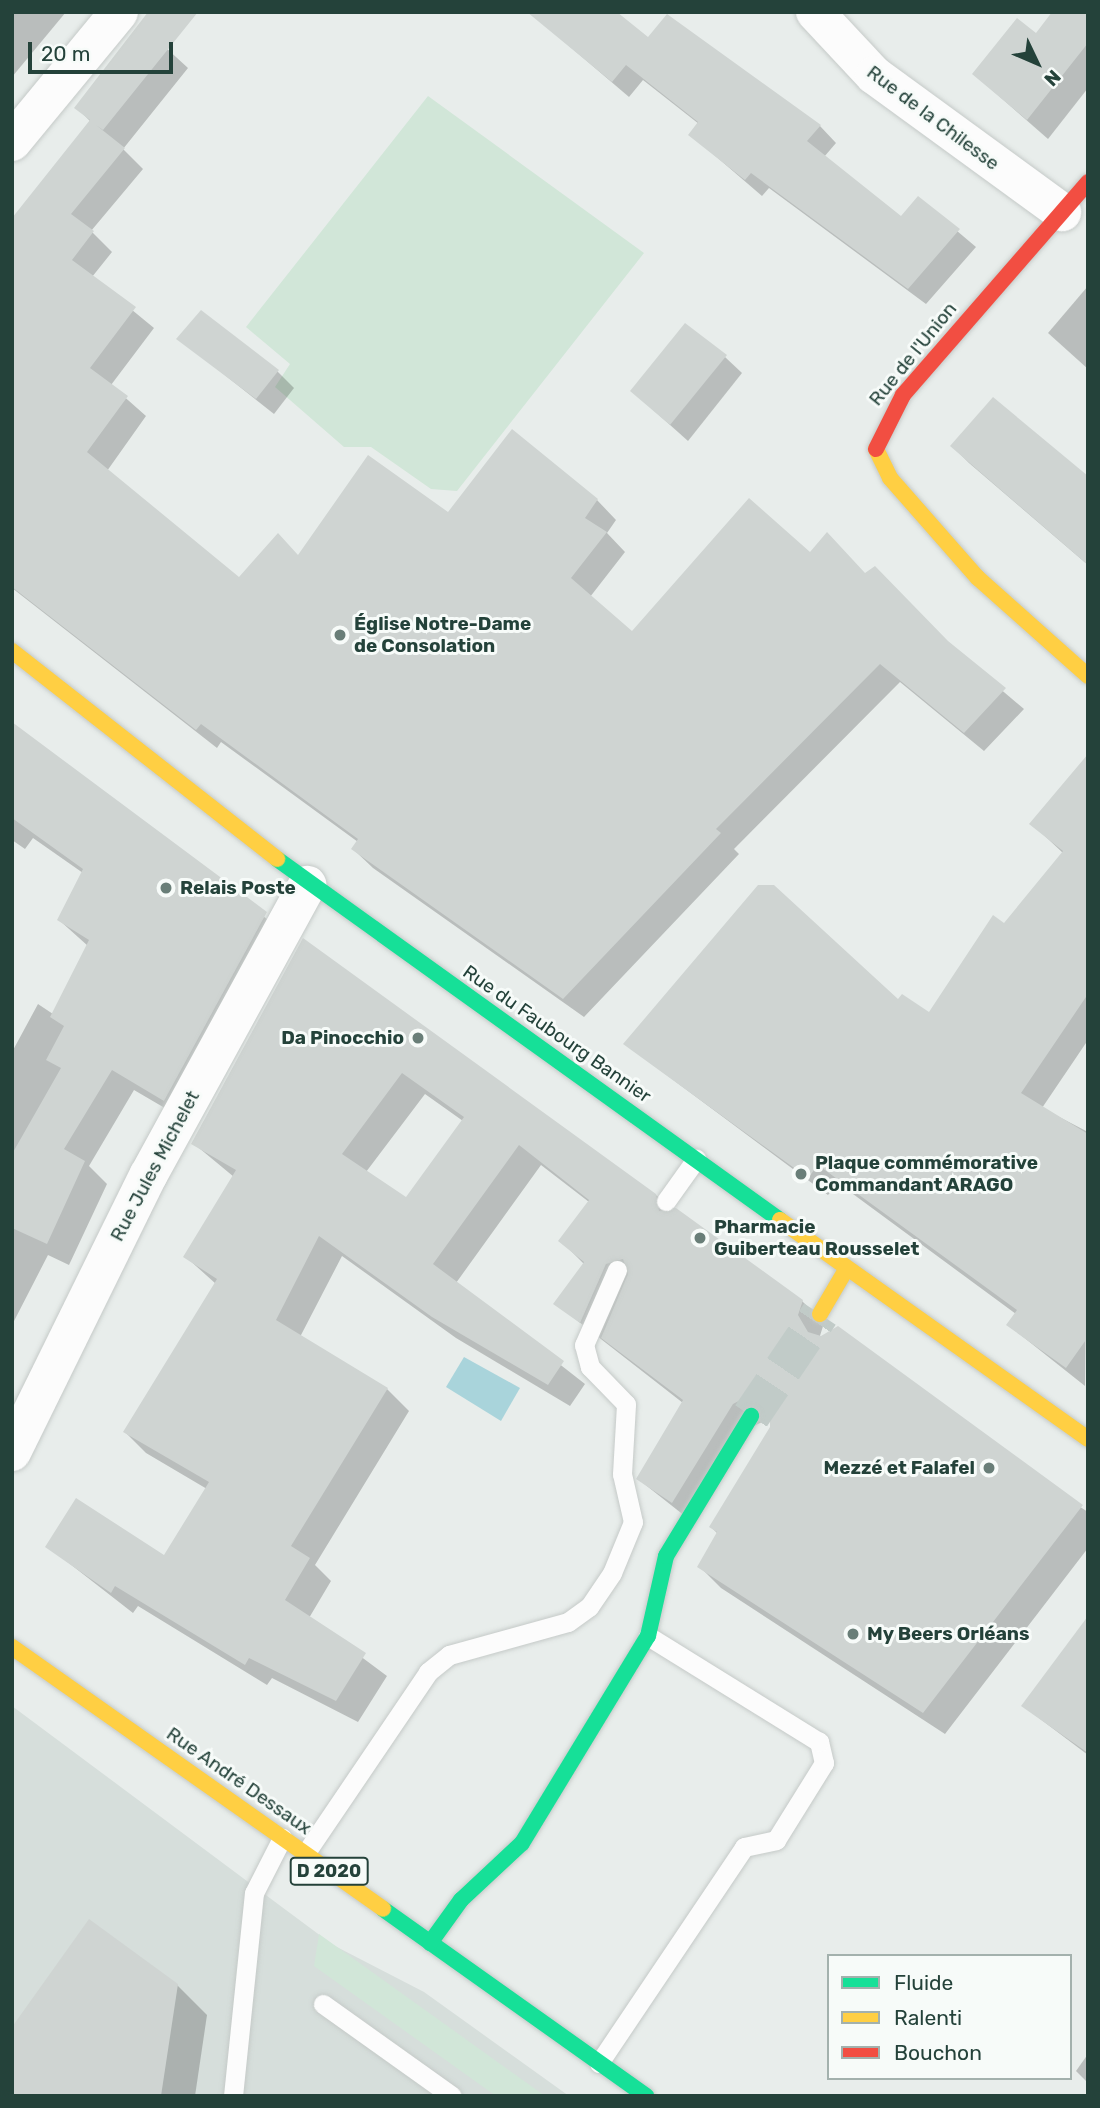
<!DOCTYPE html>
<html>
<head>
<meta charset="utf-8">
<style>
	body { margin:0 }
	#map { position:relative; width:1100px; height:2108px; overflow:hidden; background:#e8edeb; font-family:Rubik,sans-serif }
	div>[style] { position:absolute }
	.built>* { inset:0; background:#d6dedb }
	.green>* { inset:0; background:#d1e6d8 }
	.water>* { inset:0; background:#a9d4db }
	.shadow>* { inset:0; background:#0003 }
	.building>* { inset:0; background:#cfd4d2 }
	.secondary-tunnel>* { height:38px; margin-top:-19px; transform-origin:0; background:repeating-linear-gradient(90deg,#c1cbc8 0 38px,transparent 0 57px) }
	.roads { filter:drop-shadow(0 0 2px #c5cac8) drop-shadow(0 0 2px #c5cac8) }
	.lane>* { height:19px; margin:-9.5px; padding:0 9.5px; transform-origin:9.5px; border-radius:9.5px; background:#fcfcfc }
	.street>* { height:38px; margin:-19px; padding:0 19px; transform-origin:19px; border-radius:19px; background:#fcfcfc }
	.fast>* { height:16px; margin:-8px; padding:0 8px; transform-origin:8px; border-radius:8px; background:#16e098 }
	.slow>* { height:16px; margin:-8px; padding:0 8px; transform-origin:8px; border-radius:8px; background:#ffcf43 }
	.jam>* { height:16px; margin:-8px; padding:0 8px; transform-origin:8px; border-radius:8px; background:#f24e42 }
	.dots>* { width:19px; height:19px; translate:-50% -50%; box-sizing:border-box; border:4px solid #f7fbf9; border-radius:50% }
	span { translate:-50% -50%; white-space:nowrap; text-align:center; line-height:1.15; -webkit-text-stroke:6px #f7fbf9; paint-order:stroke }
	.shield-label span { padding:2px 5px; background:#f7fbf9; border:2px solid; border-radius:5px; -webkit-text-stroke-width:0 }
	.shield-label { font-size:18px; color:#24423a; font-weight:700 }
	.street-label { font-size:19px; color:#24423a }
	.poi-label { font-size:19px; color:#24423a; font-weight:700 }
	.left { translate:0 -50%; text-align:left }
	.right { translate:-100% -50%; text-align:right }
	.frame { position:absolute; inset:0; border:14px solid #24423a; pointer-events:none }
	.legend { position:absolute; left:827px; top:1954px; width:245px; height:126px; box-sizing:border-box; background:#f7fbf9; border:2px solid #a3b1ad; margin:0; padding:9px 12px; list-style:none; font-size:21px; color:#24423a }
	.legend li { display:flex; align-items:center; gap:14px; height:35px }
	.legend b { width:35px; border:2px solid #a3b1ad }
	.north { position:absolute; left:1002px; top:28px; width:70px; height:70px; -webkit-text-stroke:5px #f7fbf9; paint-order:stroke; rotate:134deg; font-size:19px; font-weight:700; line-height:28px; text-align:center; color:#24423a }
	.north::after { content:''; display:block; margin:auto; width:24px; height:32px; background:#24423a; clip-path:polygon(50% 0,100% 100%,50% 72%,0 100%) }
	.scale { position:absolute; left:28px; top:42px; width:145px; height:32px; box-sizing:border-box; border:4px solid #24423a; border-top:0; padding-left:9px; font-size:21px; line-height:24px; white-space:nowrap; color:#24423a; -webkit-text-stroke:5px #f7fbf9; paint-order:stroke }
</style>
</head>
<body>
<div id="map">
	<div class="built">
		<div style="clip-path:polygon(12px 1706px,333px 1945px,424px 1992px,569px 2096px,12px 2096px)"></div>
	</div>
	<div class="green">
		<div style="clip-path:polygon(428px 96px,644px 253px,457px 491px,431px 489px,371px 447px,344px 447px,275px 387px,290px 364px,246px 327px)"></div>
		<div style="clip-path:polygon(319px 1934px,545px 2096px,496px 2096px,314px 1966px)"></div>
	</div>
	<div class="water">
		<div style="clip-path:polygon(464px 1357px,520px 1388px,501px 1421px,446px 1387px)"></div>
	</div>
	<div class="shadow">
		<div style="clip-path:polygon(12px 12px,66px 12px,12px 77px)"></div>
		<div style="clip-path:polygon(1088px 12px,1088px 88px,1048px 139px,974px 74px)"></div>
		<div style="clip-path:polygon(141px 25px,188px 68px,123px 149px,143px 169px,91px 231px,112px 252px,92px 277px,154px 328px,111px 385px,146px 416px,107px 471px,239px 580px,448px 515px,597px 500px,616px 520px,607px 533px,625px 552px,590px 597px,632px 634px,811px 554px,866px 575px,1024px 709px,984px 751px,900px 682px,734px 849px,739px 854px,584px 1017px,373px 868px,353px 849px,358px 842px,221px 742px,217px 748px,12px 588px,12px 221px,91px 122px,77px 108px)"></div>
		<div style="clip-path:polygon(554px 33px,648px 40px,820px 126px,836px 143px,824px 157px,901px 219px,918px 198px,976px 247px,926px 304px,769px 188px,762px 196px,691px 135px,699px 124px,643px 80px,629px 97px)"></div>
		<div style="clip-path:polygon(1088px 286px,1088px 369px,1048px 333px)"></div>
		<div style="clip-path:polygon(178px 338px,277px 371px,294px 388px,274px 414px)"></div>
		<div style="clip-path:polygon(725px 357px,742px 373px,688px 441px,632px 391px)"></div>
		<div style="clip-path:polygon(952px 446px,1088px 480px,1088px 565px,969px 463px)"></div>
		<div style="clip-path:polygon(12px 726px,288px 935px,187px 1121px,134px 1090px,89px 1166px,107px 1184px,69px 1265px,48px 1255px,12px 1325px,12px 1052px,38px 1004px,53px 1014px,88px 946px,59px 920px,83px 873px,33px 838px,25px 849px,12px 840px)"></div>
		<div style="clip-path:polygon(1087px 757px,1088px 1040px,1042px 1108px,1088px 1132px,1085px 1386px,1008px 1325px,1016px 1314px,838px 1183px,828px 1195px,625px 1044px,898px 1002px,929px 1015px,1063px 853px,1032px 824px)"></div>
		<div style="clip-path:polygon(evenodd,304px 940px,802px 1301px,824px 1323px,819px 1339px,1088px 1512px,1088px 1548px,945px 1734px,721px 1588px,699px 1566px,718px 1534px,711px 1527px,771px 1428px,772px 1417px,754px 1426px,695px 1524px,638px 1479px,683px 1403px,556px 1304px,584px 1264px,561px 1241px,589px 1202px,541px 1165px,456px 1283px,585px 1384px,570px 1406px,456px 1338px,342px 1256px,300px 1337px,387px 1389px,409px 1411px,315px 1565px,331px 1581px,309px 1618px,387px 1676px,358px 1722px,272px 1678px,267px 1685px,138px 1606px,133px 1613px,47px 1546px,165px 1558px,207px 1489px,146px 1453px,125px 1432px,216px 1284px,186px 1257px,234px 1177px,193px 1143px,304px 940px,425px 1094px,463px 1121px,407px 1199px,366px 1172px,425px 1094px)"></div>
		<div style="clip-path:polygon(1088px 1620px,1088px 1755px,1023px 1706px)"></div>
		<div style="clip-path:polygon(177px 1985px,207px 2015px,195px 2096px,12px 2096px)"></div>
		<div style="clip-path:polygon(1088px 2054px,1088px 2083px,1076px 2071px)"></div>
	</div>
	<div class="building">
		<div style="clip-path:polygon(148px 12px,198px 12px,103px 130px,96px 125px,125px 148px,71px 214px,94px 231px,72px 260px,136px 307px,90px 368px,128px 396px,87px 452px,239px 577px,278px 533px,298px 555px,368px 455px,448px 512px,512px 429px,598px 499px,585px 518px,607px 532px,571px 578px,632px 631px,749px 498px,810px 552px,827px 532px,865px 573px,875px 566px,948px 641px,1006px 688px,964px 733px,880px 664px,716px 829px,721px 833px,563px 999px,351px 849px,358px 839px,201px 724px,196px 730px,12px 587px,12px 218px,90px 120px,74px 108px)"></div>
		<div style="clip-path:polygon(527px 12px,617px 12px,648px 37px,667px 14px,821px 125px,807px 141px,901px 216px,918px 196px,960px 229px,908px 289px,751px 173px,745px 180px,688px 135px,698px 122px,626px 65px,612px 82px)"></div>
		<div style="clip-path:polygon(1052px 12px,1088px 12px,1088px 43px,1027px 120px,972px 74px,1017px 18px,1036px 33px)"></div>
		<div style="clip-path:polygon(201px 310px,279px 370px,256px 399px,176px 339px)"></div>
		<div style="clip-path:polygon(685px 323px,727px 355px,670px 425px,630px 391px)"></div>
		<div style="clip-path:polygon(993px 397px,1088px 476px,1088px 565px,950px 446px)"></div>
		<div style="clip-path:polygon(12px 722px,267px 912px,164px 1101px,112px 1070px,64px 1149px,85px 1161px,47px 1244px,12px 1228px,12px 1154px,61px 1068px,46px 1060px,64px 1026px,50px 1017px,89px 940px,57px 920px,83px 869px,12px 818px)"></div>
		<div style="clip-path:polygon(1088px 754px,1088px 994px,1021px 1093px,1088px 1134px,1088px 1337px,1066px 1368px,1006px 1325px,1017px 1310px,818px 1165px,808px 1178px,623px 1044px,758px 885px,774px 885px,898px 999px,902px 994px,929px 1012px,993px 915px,1004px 923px,1063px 851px,1029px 824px)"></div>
		<div style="clip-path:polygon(evenodd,303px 938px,656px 1194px,659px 1211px,676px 1208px,803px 1300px,798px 1315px,808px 1332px,821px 1336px,838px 1326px,1083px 1505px,923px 1713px,697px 1567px,717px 1532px,709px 1527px,770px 1427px,770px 1406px,752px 1394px,733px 1404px,672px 1503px,636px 1479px,683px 1400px,601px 1338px,628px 1274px,623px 1259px,606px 1264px,580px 1323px,553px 1304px,584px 1262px,558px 1241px,589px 1200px,519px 1145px,433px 1264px,564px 1361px,548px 1385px,432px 1317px,319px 1236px,276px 1320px,388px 1388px,291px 1546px,310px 1558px,285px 1600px,366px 1653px,336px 1701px,249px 1658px,245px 1665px,115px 1586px,111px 1593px,45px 1547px,76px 1498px,164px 1555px,209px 1482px,123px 1432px,217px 1279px,183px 1257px,236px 1170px,191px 1144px,303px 938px,402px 1073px,464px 1117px,406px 1197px,342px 1154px,402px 1073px)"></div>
		<div style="clip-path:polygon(1088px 1616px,1088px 1753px,1021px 1706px)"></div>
		<div style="clip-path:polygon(89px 1919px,178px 1984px,161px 2096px,12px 2096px,12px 2027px)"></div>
	</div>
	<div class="secondary-tunnel">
		<div style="left:751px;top:1416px;width:123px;rotate:-55.9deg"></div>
	</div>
	<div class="roads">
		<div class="lane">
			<div style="left:666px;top:1201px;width:52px;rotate:-54.5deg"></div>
			<div style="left:305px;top:1854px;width:220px;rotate:-55.9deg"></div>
			<div style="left:428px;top:1672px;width:27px;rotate:-39deg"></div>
			<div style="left:449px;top:1655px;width:123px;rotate:-15.5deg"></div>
			<div style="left:568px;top:1622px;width:26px;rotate:-36deg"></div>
			<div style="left:589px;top:1607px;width:41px;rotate:-55.9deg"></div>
			<div style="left:612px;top:1573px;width:55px;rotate:-67.6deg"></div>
			<div style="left:633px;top:1522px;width:49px;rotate:-102.9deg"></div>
			<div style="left:622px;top:1474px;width:70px;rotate:-86.7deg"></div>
			<div style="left:626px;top:1404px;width:52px;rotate:-134.2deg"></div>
			<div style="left:590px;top:1367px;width:23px;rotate:-105deg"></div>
			<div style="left:584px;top:1345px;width:82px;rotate:-66.3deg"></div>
			<div style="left:323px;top:2004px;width:158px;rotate:35.5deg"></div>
			<div style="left:599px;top:2063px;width:260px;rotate:-56.1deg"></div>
			<div style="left:744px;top:1847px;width:33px;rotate:-12deg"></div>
			<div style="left:776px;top:1840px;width:91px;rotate:-58.1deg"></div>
			<div style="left:824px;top:1763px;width:22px;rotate:-103deg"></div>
			<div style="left:819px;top:1742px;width:201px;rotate:-148.2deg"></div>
			<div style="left:233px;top:2096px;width:204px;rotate:-84.1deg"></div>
			<div style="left:254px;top:1893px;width:62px;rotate:-63deg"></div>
		</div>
		<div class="street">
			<div style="left:815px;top:12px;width:86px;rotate:46.9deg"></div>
			<div style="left:874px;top:75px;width:233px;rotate:36.1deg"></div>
			<div style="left:12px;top:142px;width:168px;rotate:-50.5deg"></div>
			<div style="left:12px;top:1452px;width:308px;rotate:-63.8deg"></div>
			<div style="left:148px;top:1176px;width:332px;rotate:-61.3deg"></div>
		</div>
		<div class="fast">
			<div style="left:277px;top:859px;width:619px;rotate:35.67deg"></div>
			<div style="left:383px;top:1909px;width:323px;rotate:35.4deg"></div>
			<div style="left:430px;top:1943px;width:53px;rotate:-54.2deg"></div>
			<div style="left:461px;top:1900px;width:83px;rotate:-43.1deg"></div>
			<div style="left:522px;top:1843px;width:242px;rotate:-58.7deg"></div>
			<div style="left:648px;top:1636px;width:82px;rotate:-77.3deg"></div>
			<div style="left:666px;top:1556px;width:164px;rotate:-58.7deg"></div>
		</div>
		<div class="slow">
			<div style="left:876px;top:449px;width:32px;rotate:64deg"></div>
			<div style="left:890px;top:478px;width:133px;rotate:48.7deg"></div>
			<div style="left:978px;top:578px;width:147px;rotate:41.7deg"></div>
			<div style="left:12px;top:651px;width:337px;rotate:38.1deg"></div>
			<div style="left:780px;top:1220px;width:378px;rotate:35.4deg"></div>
			<div style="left:820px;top:1314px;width:53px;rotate:-59.6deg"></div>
			<div style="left:12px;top:1647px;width:454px;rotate:35.2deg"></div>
		</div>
		<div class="jam">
			<div style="left:876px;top:449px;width:60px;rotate:-63.4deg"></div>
			<div style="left:903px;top:395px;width:282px;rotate:-49deg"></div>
		</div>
	</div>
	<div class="dots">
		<div style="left:340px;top:635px;background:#697e78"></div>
		<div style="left:166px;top:888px;background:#697e78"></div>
		<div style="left:418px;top:1038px;background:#697e78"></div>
		<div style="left:801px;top:1174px;background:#697e78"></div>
		<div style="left:700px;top:1238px;background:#697e78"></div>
		<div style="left:989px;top:1468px;background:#697e78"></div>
		<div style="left:853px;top:1634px;background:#697e78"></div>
	</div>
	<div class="shield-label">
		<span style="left:329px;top:1871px">D 2020</span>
	</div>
	<div class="street-label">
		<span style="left:933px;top:118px;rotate:37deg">Rue de la Chilesse</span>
		<span style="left:913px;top:354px;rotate:-51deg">Rue de l'Union</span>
		<span style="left:557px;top:1034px;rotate:35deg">Rue du Faubourg Bannier</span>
		<span style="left:155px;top:1166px;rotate:-62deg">Rue Jules Michelet</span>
		<span style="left:239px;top:1781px;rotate:35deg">Rue André Dessaux</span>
	</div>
	<div class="poi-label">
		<span class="left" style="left:354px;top:635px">Église Notre-Dame<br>de Consolation</span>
		<span class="left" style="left:180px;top:888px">Relais Poste</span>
		<span class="right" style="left:404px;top:1038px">Da Pinocchio</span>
		<span class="left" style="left:815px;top:1174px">Plaque commémorative<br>Commandant ARAGO</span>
		<span class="left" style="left:714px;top:1238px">Pharmacie<br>Guiberteau Rousselet</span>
		<span class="right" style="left:975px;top:1468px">Mezzé et Falafel</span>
		<span class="left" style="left:867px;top:1634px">My Beers Orléans</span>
	</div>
	<div class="frame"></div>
	<ul class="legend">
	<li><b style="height:9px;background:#16e098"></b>Fluide</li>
	<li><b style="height:9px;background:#ffcf43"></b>Ralenti</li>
	<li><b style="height:9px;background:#f24e42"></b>Bouchon</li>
	</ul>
	<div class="north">N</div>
	<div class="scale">20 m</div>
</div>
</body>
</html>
